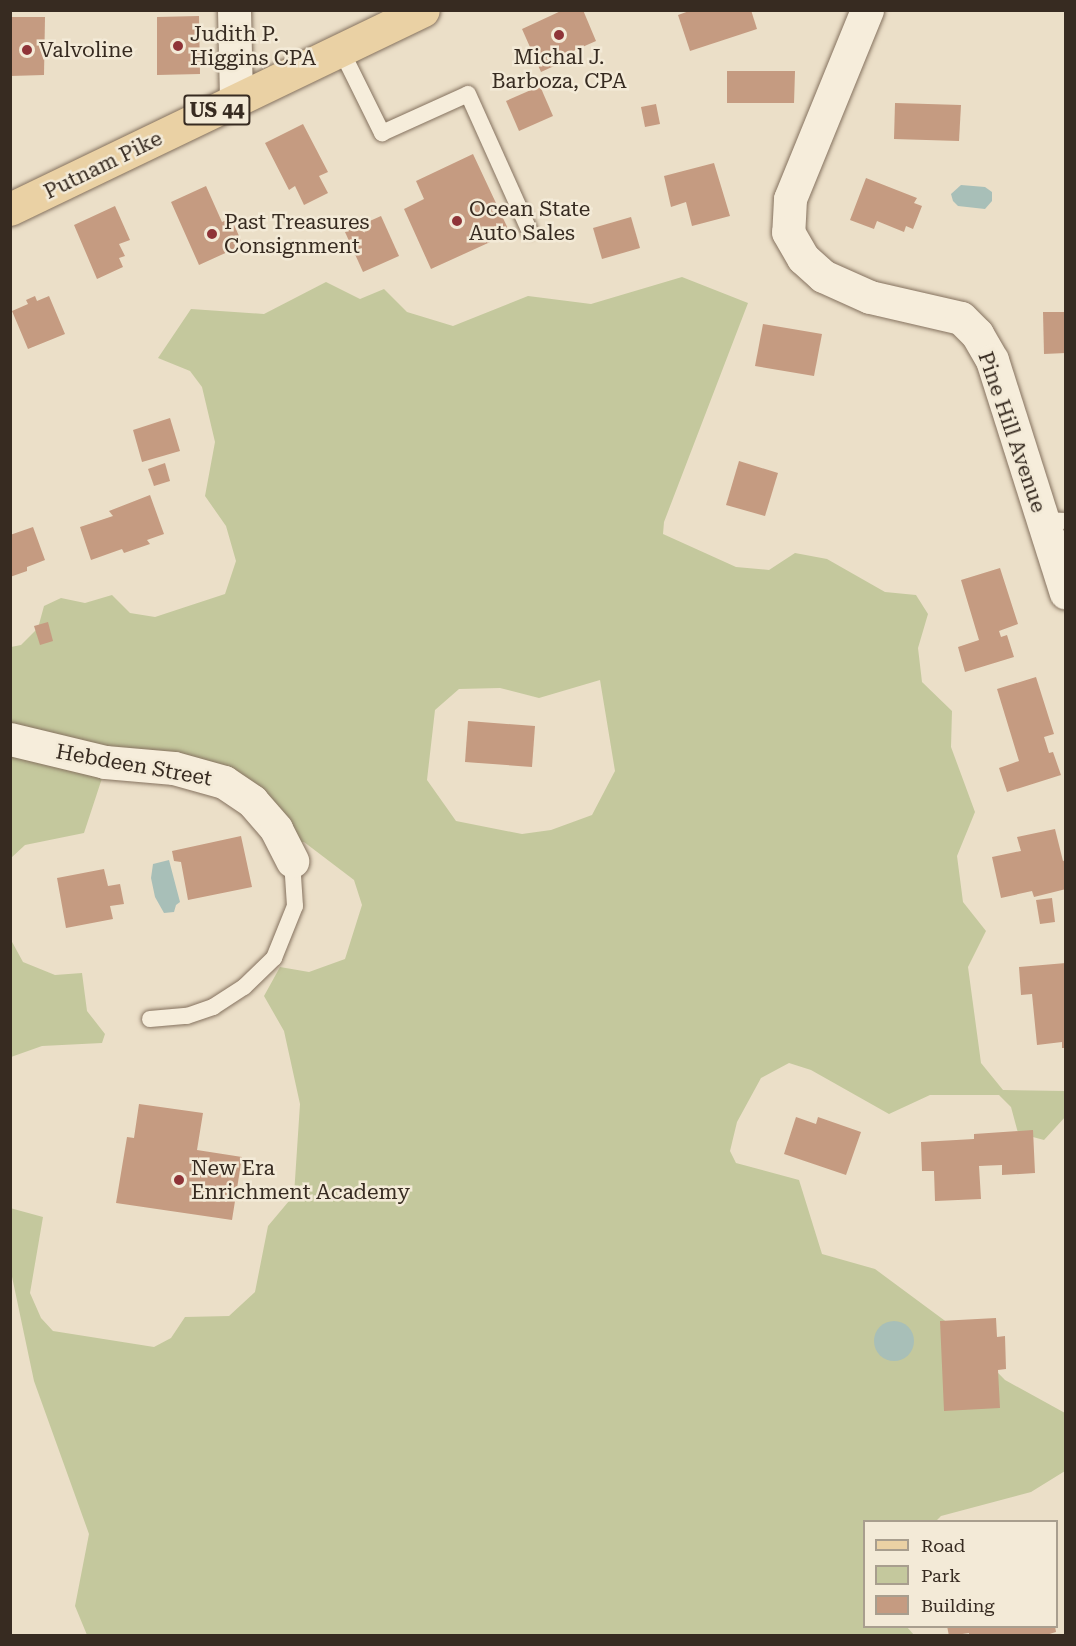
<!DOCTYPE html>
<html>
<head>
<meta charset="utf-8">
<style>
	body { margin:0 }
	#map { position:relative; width:1076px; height:1646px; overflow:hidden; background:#ebdfc8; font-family:"Roboto Serif",serif }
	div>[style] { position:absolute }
	.green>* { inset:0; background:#c4c89d }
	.water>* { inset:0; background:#a8bfb8 }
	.round { border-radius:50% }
	.building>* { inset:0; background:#c59b81 }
	.roads { filter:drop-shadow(0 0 2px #85725f) drop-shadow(0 0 2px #85725f) }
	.service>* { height:16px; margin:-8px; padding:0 8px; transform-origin:8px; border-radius:8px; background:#f6eddb }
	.minor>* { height:33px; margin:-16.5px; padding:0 16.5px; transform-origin:16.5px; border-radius:16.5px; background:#f6eddb }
	.primary>* { height:33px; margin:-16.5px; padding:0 16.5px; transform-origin:16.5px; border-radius:16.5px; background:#ead1a4 }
	.dots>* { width:16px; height:16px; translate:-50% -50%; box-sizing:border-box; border:3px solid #f3ead7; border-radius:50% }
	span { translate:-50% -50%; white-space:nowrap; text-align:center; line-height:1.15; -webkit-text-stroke:5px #f3ead7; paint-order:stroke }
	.shield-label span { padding:2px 4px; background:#f3ead7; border:2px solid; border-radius:4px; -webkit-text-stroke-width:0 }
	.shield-label { font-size:20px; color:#372b21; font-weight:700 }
	.poi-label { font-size:21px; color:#372b21 }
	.left { translate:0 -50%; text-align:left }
	.street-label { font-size:21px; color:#372b21 }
	.frame { position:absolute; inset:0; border:12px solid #372b21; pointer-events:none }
	.legend { position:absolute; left:863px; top:1520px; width:195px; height:108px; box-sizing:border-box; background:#f3ead7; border:2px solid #a89e8e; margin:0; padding:8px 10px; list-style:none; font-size:18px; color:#372b21 }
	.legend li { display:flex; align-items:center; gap:12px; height:30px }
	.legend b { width:30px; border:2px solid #a89e8e }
</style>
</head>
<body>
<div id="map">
	<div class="green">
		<div style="clip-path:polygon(evenodd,682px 277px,748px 303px,664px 522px,663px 534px,736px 567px,769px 570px,795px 553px,827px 559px,885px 592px,916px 595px,928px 614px,918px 648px,922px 682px,952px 711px,951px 747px,975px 812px,957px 856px,963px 902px,986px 931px,968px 967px,981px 1063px,1003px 1090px,1065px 1091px,1066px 1116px,1044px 1140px,1018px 1133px,1011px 1107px,999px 1095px,930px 1095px,889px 1114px,811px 1070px,789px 1063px,761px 1078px,737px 1122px,730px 1151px,736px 1163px,799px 1180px,822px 1254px,875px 1269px,952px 1326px,1005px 1380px,1065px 1413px,1065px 1471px,1031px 1492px,941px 1516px,936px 1521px,864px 1522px,864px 1626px,907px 1627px,914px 1635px,87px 1635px,75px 1606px,89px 1534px,34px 1381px,11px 1272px,10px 1208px,43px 1217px,30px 1293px,41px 1318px,53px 1331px,154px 1347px,171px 1338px,185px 1317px,229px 1316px,255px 1292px,268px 1226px,294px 1195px,300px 1104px,284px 1031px,264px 996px,280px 967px,309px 972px,345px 959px,362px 905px,354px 880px,304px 842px,279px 844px,251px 800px,108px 760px,84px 833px,25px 845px,11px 858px,11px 647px,21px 645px,38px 628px,44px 606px,61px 598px,85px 603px,112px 595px,130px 613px,155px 617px,225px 594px,236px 561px,226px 526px,205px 496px,215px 442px,202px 387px,190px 371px,158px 358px,191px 309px,264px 314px,326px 282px,360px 299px,384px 289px,407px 312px,453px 326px,528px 296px,591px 304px,682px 277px,600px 680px,615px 771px,592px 815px,551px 830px,522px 834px,456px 821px,427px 780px,435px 710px,459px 689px,500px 688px,539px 698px,600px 680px)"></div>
		<div style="clip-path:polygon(11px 940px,23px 962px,55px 975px,82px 973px,87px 1011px,105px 1034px,102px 1043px,42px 1046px,11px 1057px)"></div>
	</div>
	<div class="water">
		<div style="clip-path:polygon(961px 185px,985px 187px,992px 192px,992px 201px,985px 209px,958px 206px,953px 201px,951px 194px)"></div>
		<div style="clip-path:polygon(169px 860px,180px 902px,176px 905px,174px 912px,164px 913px,155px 897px,151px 878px,153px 864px)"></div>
		<div class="round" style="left:874px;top:1321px;width:40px;height:40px"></div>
	</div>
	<div class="building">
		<div style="clip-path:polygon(563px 10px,583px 10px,596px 41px,562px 56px,565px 61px,541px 72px,522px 29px)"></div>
		<div style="clip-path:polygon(692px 10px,751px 10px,757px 29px,690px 51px,678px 15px)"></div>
		<div style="clip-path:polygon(199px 16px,200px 74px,157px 75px,157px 17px)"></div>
		<div style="clip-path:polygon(10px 17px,45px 17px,44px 75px,10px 76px)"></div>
		<div style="clip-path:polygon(727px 71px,795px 71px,794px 103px,727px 103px)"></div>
		<div style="clip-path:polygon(540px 86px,553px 116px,519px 131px,506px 101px)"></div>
		<div style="clip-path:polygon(895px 103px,961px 105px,959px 141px,894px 139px)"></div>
		<div style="clip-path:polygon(656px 104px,660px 124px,645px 127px,641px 107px)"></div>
		<div style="clip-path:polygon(303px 124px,328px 172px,319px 176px,328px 193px,304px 205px,295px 186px,289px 190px,265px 143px)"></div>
		<div style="clip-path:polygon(473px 154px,510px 233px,431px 269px,404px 209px,424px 199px,416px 181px)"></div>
		<div style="clip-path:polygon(714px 163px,730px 216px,692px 226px,686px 202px,671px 207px,664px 176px)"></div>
		<div style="clip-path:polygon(866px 178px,917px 198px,914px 203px,922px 206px,913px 229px,906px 226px,904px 232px,877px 221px,874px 229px,850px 220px)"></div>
		<div style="clip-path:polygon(206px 186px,222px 222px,231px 218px,243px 245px,199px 265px,171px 202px)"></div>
		<div style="clip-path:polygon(115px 206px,130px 240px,119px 244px,125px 256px,119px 258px,123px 267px,97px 279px,74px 225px)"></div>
		<div style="clip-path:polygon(381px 216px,399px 256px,363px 272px,345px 232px)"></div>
		<div style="clip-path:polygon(631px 217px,640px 248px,602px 259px,593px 228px)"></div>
		<div style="clip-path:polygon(35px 296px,37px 301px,49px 296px,65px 334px,28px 349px,12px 311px,28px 304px,26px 300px)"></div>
		<div style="clip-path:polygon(1043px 312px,1066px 312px,1066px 353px,1044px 354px)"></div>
		<div style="clip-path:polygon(763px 324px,822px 334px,814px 376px,755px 366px)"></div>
		<div style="clip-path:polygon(170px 418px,180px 451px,142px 462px,133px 430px)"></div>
		<div style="clip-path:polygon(739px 461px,778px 473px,765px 516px,726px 505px)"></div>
		<div style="clip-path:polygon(165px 463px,170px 481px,154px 486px,148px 469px)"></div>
		<div style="clip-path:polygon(150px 495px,164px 534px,147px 540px,150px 544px,124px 553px,122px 549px,91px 560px,80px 527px,113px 516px,109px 511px)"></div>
		<div style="clip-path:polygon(33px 527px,45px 560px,27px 567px,27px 571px,10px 577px,10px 535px)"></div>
		<div style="clip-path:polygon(1000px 568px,1018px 624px,999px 631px,1001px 637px,1007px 635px,1014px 657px,965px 672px,958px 647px,979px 640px,961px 580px)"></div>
		<div style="clip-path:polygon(48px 622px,53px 641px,40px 645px,34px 626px)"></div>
		<div style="clip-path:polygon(1036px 677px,1054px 734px,1044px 737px,1049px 753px,1053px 752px,1061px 775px,1007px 792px,999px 768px,1019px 761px,997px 689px)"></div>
		<div style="clip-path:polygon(468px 721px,535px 726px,532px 767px,465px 762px)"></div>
		<div style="clip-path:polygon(1055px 829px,1063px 861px,1066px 860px,1066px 889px,1034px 897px,1032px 891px,1001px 898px,992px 857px,1021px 851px,1017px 837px)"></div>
		<div style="clip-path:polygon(241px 836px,252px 887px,188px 900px,181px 862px,174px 861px,172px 851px)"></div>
		<div style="clip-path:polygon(104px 869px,108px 886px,120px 884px,124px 904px,110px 906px,113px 919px,66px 928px,57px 878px)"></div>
		<div style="clip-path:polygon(1052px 898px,1055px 922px,1040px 924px,1036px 900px)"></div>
		<div style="clip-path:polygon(1066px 963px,1066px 1048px,1062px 1048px,1062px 1042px,1037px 1045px,1032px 994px,1021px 995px,1019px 967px)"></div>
		<div style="clip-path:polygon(139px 1104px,203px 1113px,197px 1150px,242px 1157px,232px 1220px,116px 1203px,127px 1137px,134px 1138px)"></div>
		<div style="clip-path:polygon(796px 1117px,816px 1124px,818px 1117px,861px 1132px,846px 1175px,784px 1154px)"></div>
		<div style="clip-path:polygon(1033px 1130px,1035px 1173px,1002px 1175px,1002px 1165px,979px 1166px,981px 1199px,935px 1201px,934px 1171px,922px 1171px,921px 1142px,974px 1139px,974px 1134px)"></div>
		<div style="clip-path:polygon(996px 1318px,997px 1337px,1005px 1336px,1006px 1369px,998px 1370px,1000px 1408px,944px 1411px,940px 1321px)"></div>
		<div style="clip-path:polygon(947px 1626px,1055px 1626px,1056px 1632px,1043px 1636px,969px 1636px,969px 1633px,949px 1636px)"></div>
	</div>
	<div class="roads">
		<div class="service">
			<div style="left:341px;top:50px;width:93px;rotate:63.7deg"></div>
			<div style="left:382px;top:133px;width:94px;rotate:-24.4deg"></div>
			<div style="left:468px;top:94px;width:149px;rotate:65.8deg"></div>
			<div style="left:1041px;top:520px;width:25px;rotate:2deg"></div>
			<div style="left:150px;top:1019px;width:37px;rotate:-5deg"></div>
			<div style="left:187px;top:1016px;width:28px;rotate:-19deg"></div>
			<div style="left:213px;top:1007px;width:37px;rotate:-33deg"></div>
			<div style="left:244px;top:987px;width:42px;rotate:-44deg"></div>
			<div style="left:274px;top:958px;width:56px;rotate:-68deg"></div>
			<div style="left:295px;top:906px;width:45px;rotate:-93.8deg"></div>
		</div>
		<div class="minor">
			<div style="left:234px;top:10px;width:91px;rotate:88.7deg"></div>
			<div style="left:867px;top:10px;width:204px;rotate:112.2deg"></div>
			<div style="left:790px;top:199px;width:33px;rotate:93deg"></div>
			<div style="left:788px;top:232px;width:30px;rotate:60deg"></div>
			<div style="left:803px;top:258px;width:27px;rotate:42deg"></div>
			<div style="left:823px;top:276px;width:51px;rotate:24.1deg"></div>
			<div style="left:870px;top:297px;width:93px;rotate:13deg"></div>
			<div style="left:961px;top:318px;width:23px;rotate:45deg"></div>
			<div style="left:977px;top:334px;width:30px;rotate:60deg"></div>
			<div style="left:992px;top:360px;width:244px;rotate:72.4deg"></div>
			<div style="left:10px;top:739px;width:98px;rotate:13.6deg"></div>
			<div style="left:105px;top:762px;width:69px;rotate:5deg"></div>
			<div style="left:174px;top:768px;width:52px;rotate:15.6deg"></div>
			<div style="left:224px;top:782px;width:34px;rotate:34deg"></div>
			<div style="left:252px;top:801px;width:37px;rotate:49deg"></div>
			<div style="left:276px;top:829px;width:36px;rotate:63deg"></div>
		</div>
		<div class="primary">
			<div style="left:10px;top:209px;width:458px;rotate:-25.7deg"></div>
		</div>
	</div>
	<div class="dots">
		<div style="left:559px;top:35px;background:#8f3438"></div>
		<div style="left:178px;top:46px;background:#8f3438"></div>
		<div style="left:27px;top:50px;background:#8f3438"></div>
		<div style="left:457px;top:221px;background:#8f3438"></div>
		<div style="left:212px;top:234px;background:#8f3438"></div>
		<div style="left:179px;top:1180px;background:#8f3438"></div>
	</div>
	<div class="shield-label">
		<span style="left:217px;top:110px">US 44</span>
	</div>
	<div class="poi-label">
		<span class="left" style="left:190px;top:46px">Judith P.<br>Higgins CPA</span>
		<span class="left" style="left:39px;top:50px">Valvoline</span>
		<span style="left:559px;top:69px">Michal J.<br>Barboza, CPA</span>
		<span class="left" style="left:469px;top:221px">Ocean State<br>Auto Sales</span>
		<span class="left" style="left:224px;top:234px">Past Treasures<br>Consignment</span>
		<span class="left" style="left:191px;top:1180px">New Era<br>Enrichment Academy</span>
	</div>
	<div class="street-label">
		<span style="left:103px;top:165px;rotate:-26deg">Putnam Pike</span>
		<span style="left:1012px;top:432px;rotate:71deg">Pine Hill Avenue</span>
		<span style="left:134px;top:765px;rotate:10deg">Hebdeen Street</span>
	</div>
	<div class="frame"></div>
	<ul class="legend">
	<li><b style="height:8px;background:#ead1a4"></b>Road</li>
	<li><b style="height:16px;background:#c4c89d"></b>Park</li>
	<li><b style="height:16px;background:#c59b81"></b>Building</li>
	</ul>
</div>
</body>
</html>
